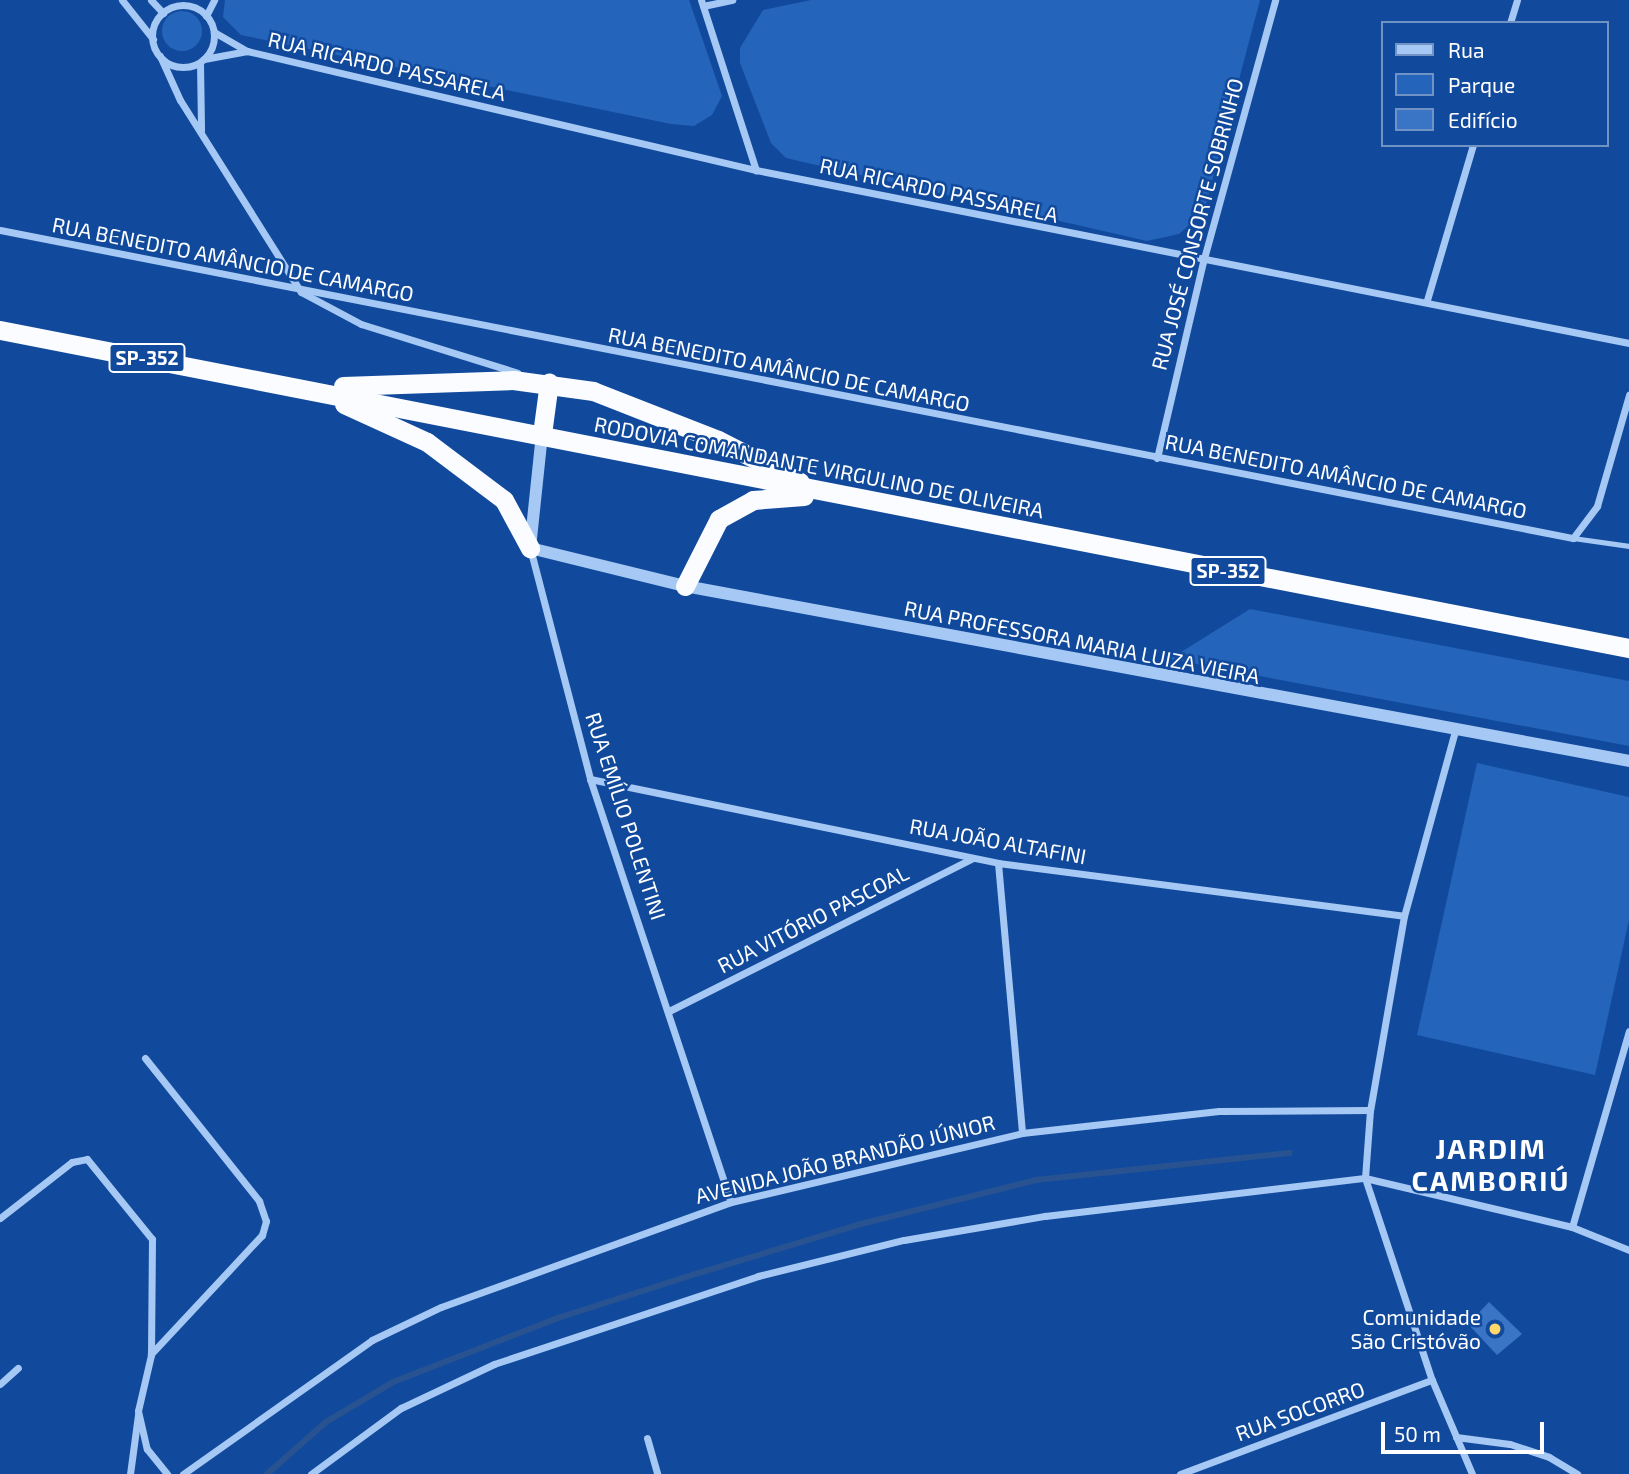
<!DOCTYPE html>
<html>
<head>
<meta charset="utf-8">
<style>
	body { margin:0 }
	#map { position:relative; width:1629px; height:1474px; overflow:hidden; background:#114a9c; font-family:"Exo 2",sans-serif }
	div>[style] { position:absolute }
	.green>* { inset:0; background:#2464bb }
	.round { border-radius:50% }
	.stream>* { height:6px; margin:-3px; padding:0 3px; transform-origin:3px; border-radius:3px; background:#285390 }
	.building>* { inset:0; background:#3a74c4 }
	.service>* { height:5px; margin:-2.5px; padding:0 2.5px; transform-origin:2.5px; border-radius:2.5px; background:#a6c8f4 }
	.minor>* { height:7px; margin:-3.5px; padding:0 3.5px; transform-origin:3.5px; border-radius:3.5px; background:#a6c8f4 }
	.minor>.ring { margin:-3.5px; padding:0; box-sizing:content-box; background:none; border:7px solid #a6c8f4; border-radius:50% }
	.tertiary>* { height:12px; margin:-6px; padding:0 6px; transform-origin:6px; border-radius:6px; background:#a6c8f4 }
	.trunk>* { height:19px; margin:-9.5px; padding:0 9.5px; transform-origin:9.5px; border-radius:9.5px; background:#fafcff }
	.dots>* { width:19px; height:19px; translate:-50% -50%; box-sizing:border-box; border:4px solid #114a9c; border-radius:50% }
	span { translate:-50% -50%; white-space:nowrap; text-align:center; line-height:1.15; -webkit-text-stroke:5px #114a9c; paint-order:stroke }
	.shield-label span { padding:2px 5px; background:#114a9c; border:2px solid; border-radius:5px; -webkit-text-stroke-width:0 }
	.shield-label { font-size:19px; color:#fff; font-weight:700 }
	.street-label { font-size:21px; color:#fff }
	.poi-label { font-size:21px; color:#fff }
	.right { translate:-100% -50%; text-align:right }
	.district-label { font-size:28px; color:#fff; font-weight:700; letter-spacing:2px }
	.legend { position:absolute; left:1381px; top:21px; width:228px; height:126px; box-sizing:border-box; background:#114a9c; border:2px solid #7092c4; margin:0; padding:9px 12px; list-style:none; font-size:21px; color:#fff }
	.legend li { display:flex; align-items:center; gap:14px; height:35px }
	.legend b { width:35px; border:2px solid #7092c4 }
	.scale { position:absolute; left:1381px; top:1422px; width:163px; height:32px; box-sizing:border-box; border:4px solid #fff; border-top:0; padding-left:9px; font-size:21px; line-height:24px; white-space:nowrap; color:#fff; -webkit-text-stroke:5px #114a9c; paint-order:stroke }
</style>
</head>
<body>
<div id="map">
	<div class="green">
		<div style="clip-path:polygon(225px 0,689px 0,722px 96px,712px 115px,694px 126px,671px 124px,241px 35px,223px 17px)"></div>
		<div style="clip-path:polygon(811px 0,1260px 0,1204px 212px,1179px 234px,1147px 241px,786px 158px,771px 143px,740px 63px,740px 48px,763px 10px)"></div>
		<div class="round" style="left:162px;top:11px;width:40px;height:40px"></div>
		<div style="clip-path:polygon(1250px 609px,1629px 681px,1629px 746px,1170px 659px)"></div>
		<div style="clip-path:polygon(1477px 763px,1629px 797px,1629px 920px,1595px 1075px,1417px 1035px)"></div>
	</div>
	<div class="stream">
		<div style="left:267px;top:1474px;width:79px;rotate:-41.4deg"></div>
		<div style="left:326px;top:1422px;width:78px;rotate:-30.8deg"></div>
		<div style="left:393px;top:1382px;width:180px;rotate:-21.2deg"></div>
		<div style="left:561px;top:1317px;width:134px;rotate:-17.8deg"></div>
		<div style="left:689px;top:1276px;width:180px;rotate:-16.8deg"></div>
		<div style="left:861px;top:1224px;width:180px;rotate:-14.1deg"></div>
		<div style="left:1036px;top:1180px;width:255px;rotate:-6.1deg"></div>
	</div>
	<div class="building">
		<div style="clip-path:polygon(1489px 1302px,1522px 1334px,1497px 1355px,1468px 1324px)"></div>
	</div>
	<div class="service">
		<div style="left:1573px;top:538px;width:57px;rotate:8.1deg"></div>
	</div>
	<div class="minor">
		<div style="left:122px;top:0;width:50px;rotate:51.5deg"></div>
		<div style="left:151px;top:0;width:18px;rotate:47deg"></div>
		<div style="left:701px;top:0;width:179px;rotate:72.1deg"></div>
		<div class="ring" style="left:152px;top:5px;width:55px;height:55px"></div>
		<div style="left:703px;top:6px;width:30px;rotate:-12deg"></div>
		<div style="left:206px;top:16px;width:18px;rotate:-63deg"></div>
		<div style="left:1510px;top:23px;width:24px;rotate:-73deg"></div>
		<div style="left:214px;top:32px;width:38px;rotate:30deg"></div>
		<div style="left:247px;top:51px;width:523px;rotate:13.16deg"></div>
		<div style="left:756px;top:170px;width:890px;rotate:11.21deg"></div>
		<div style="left:160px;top:56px;width:48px;rotate:65.6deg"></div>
		<div style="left:180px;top:100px;width:227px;rotate:57.8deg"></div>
		<div style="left:301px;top:292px;width:68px;rotate:28.1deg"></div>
		<div style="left:361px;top:324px;width:164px;rotate:17.3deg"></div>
		<div style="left:204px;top:59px;width:44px;rotate:-10.5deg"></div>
		<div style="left:200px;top:63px;width:67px;rotate:89.1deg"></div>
		<div style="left:0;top:230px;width:1603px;rotate:11.08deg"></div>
		<div style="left:1573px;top:538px;width:40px;rotate:-53deg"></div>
		<div style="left:1597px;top:506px;width:116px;rotate:-73.9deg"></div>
		<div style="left:1427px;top:300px;width:162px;rotate:-73.5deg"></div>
		<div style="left:1157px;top:458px;width:201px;rotate:-76.8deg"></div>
		<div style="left:1203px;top:262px;width:272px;rotate:-74.6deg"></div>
		<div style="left:530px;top:548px;width:239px;rotate:75.4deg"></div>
		<div style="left:590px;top:779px;width:446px;rotate:71.6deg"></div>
		<div style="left:1455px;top:731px;width:192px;rotate:105.4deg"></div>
		<div style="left:1404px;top:916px;width:197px;rotate:99.9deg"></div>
		<div style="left:1370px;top:1110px;width:68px;rotate:94.2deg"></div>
		<div style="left:1365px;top:1178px;width:213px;rotate:71.7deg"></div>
		<div style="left:1432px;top:1380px;width:102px;rotate:66.9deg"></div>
		<div style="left:590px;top:779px;width:417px;rotate:11.6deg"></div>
		<div style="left:998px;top:863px;width:409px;rotate:7.4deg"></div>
		<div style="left:998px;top:863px;width:271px;rotate:84.9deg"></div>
		<div style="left:669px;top:1011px;width:340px;rotate:-26.7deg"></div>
		<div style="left:145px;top:1058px;width:183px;rotate:51.4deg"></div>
		<div style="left:259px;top:1201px;width:21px;rotate:71deg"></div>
		<div style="left:266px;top:1221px;width:15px;rotate:106deg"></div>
		<div style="left:262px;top:1235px;width:163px;rotate:133deg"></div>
		<div style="left:0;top:1218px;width:91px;rotate:-37.9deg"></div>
		<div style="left:72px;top:1162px;width:15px;rotate:-11deg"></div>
		<div style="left:87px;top:1159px;width:103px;rotate:50.9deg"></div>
		<div style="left:152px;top:1239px;width:116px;rotate:90.5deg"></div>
		<div style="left:151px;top:1355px;width:57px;rotate:103.1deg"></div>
		<div style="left:138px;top:1411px;width:39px;rotate:77deg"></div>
		<div style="left:147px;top:1449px;width:32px;rotate:51deg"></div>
		<div style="left:1572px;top:1227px;width:204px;rotate:-73.8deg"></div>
		<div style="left:0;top:1384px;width:24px;rotate:-42deg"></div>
		<div style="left:1456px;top:1437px;width:54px;rotate:7.4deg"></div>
		<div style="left:1510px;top:1444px;width:41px;rotate:18.4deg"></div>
		<div style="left:1549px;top:1457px;width:33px;rotate:31deg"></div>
		<div style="left:647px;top:1438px;width:37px;rotate:74deg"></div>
		<div style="left:130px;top:1474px;width:60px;rotate:-82.3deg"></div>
		<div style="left:183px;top:1474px;width:232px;rotate:-35.3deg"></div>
		<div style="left:372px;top:1340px;width:76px;rotate:-25.6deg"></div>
		<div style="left:441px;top:1307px;width:308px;rotate:-19.9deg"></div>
		<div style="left:731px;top:1202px;width:299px;rotate:-13.3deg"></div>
		<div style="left:1022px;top:1133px;width:198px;rotate:-6.4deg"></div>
		<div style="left:1219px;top:1111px;width:151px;rotate:-0.4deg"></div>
		<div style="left:311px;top:1474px;width:112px;rotate:-36.3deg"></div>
		<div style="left:401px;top:1408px;width:103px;rotate:-25.3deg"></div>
		<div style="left:494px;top:1364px;width:278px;rotate:-18.4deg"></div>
		<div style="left:758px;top:1276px;width:150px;rotate:-13.9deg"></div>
		<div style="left:904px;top:1240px;width:143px;rotate:-9.7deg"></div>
		<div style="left:1045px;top:1216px;width:322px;rotate:-6.8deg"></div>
		<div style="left:1365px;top:1178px;width:213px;rotate:13.3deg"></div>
		<div style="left:1572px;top:1227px;width:61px;rotate:22deg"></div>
		<div style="left:1180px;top:1474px;width:269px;rotate:-20.5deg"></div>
	</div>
	<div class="tertiary">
		<div style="left:542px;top:434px;width:115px;rotate:96deg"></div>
		<div style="left:530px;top:548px;width:160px;rotate:13.8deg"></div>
		<div style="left:685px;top:586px;width:960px;rotate:10.5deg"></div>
	</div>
	<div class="trunk">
		<div style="left:0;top:330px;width:1660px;rotate:11.05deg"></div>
		<div style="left:343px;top:386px;width:170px;rotate:-2deg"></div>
		<div style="left:513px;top:380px;width:81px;rotate:7.8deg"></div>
		<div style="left:593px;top:391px;width:134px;rotate:21.4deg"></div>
		<div style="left:718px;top:440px;width:92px;rotate:27.1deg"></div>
		<div style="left:344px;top:404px;width:91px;rotate:24.6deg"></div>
		<div style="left:427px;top:442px;width:96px;rotate:37deg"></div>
		<div style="left:504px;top:500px;width:55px;rotate:61.6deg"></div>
		<div style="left:542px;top:434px;width:52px;rotate:-82.3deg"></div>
		<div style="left:685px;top:586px;width:75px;rotate:-63.1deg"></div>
		<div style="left:719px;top:519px;width:39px;rotate:-29deg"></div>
		<div style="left:753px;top:500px;width:51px;rotate:-4.5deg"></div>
	</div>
	<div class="dots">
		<div style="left:1495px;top:1329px;background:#ffd86a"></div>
	</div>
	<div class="shield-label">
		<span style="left:147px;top:358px">SP-352</span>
		<span style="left:1228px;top:571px">SP-352</span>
	</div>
	<div class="street-label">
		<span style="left:387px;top:66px;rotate:13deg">RUA RICARDO PASSARELA</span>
		<span style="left:939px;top:190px;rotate:12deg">RUA RICARDO PASSARELA</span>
		<span style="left:1197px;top:224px;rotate:-75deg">RUA JOSÉ CONSORTE SOBRINHO</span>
		<span style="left:233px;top:259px;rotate:11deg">RUA BENEDITO AMÂNCIO DE CAMARGO</span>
		<span style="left:789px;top:369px;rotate:11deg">RUA BENEDITO AMÂNCIO DE CAMARGO</span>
		<span style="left:819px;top:467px;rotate:11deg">RODOVIA COMANDANTE VIRGULINO DE OLIVEIRA</span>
		<span style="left:1346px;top:476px;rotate:11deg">RUA BENEDITO AMÂNCIO DE CAMARGO</span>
		<span style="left:1082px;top:642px;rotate:11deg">RUA PROFESSORA MARIA LUIZA VIEIRA</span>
		<span style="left:626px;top:816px;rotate:72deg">RUA EMÍLIO POLENTINI</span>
		<span style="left:998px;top:841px;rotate:10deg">RUA JOÃO ALTAFINI</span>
		<span style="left:813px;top:919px;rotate:-27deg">RUA VITÓRIO PASCOAL</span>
		<span style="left:845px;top:1159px;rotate:-14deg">AVENIDA JOÃO BRANDÃO JÚNIOR</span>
		<span style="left:1300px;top:1411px;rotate:-20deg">RUA SOCORRO</span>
	</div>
	<div class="poi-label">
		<span class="right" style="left:1481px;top:1329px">Comunidade<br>São Cristóvão</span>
	</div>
	<div class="district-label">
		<span style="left:1491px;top:1164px">JARDIM<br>CAMBORIÚ</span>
	</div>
	<ul class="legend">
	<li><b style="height:9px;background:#a6c8f4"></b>Rua</li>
	<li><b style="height:19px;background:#2464bb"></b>Parque</li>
	<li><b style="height:19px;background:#3a74c4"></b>Edifício</li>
	</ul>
	<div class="scale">50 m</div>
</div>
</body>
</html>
